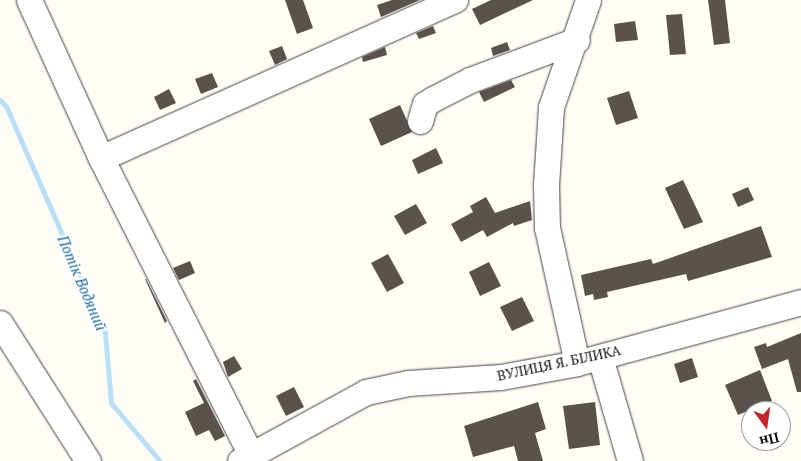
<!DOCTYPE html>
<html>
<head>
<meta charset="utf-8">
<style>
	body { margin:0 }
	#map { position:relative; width:801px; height:461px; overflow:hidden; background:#fffdf5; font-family:"PT Serif",serif }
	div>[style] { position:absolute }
	.stream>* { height:5px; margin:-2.5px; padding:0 2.5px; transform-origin:2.5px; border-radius:2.5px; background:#b9e0f7 }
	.building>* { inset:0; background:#5a524d }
	.roads { filter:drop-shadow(0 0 1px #444) drop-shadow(0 0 1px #444) }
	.minor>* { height:25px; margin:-12.5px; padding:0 12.5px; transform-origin:12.5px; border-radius:12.5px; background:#fff }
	span { translate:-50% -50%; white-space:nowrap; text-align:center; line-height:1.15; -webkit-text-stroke:5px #fff; paint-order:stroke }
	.street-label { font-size:14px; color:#111 }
	.water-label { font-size:15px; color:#1768a6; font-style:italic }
	.north { position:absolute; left:741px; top:401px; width:50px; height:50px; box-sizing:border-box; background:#fff; border:1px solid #a0a0a0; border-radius:50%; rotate:166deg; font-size:14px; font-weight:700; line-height:20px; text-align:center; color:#111 }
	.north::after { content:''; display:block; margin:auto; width:18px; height:22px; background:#c4262e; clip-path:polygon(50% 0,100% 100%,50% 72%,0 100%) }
</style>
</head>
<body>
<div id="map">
	<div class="stream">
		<div style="left:0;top:100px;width:8px;rotate:45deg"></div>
		<div style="left:6px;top:106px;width:248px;rotate:66.4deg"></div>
		<div style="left:105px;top:333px;width:70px;rotate:85.1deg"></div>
		<div style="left:111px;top:403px;width:76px;rotate:49.8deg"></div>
	</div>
	<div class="building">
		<div style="clip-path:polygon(285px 0,303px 0,313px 28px,297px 34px)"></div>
		<div style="clip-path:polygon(392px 0,420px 0,381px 17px,377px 5px)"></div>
		<div style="clip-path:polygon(491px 0,533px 0,480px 25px,472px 9px)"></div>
		<div style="clip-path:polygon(708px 0,725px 0,730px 43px,714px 45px)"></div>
		<div style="clip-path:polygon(682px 14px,686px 54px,670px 55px,666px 15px)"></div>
		<div style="clip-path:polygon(635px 21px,638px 40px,616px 42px,614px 24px)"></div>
		<div style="clip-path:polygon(433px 26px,436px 33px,419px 39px,416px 33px)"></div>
		<div style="clip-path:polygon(507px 42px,510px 50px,493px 56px,491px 48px)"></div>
		<div style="clip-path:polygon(282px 46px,287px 59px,275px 65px,269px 51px)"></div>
		<div style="clip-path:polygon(385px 47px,387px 55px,363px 62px,362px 57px)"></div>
		<div style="clip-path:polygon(212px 73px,218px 87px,201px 94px,195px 79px)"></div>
		<div style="clip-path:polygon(511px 80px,515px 87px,484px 102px,479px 92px)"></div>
		<div style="clip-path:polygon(169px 89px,176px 103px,160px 110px,154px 97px)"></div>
		<div style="clip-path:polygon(629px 91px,638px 118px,616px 125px,607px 98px)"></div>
		<div style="clip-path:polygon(400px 105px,412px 132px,381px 146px,369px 119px)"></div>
		<div style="clip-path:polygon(436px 148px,443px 163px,418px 174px,412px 160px)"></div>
		<div style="clip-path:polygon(683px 180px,703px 222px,684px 229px,665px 188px)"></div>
		<div style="clip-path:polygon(748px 187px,754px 200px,738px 207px,732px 194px)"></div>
		<div style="clip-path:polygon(486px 197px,495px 213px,530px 201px,532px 220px,514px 226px,513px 223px,487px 237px,483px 230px,461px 242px,451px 224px,473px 212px,470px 206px)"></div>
		<div style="clip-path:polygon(416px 204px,427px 223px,405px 235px,394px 216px)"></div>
		<div style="clip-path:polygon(761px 226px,772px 257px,688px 281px,686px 274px,607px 292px,608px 297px,594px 300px,593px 294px,585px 296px,581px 275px,651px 259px,653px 264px)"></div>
		<div style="clip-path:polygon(388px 254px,404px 283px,387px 292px,371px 263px)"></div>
		<div style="clip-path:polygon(190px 261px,195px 273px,179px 280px,173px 268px)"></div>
		<div style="clip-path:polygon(489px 262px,501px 286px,480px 296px,469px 272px)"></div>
		<div style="clip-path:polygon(145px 279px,146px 279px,167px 321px,165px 323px)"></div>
		<div style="clip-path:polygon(522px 297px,534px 321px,512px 331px,500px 307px)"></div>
		<div style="clip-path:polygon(801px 333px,801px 392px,797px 392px,788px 359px,762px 369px,754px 347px,766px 343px,767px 347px)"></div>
		<div style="clip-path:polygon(234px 356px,242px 369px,228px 377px,223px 362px)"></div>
		<div style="clip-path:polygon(692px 358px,698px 377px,680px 383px,674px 364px)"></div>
		<div style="clip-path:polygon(760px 370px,772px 401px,738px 415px,725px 385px)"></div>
		<div style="clip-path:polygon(196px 379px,225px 436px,215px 441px,209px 430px,196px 436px,185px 412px,204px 403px,193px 381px)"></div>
		<div style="clip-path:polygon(294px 387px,304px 407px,286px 416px,276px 396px)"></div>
		<div style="clip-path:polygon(538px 402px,546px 429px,535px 433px,543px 461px,518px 461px,514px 446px,473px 457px,464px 426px)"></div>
		<div style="clip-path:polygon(595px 402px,600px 445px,569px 449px,563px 406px)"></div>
	</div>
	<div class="roads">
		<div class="minor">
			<div style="left:29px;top:0;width:174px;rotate:65.5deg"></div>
			<div style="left:101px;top:158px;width:333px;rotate:63.2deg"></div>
			<div style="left:420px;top:121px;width:18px;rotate:-74deg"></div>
			<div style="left:425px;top:104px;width:9px;rotate:-32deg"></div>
			<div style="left:433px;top:99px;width:42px;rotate:-27.2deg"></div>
			<div style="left:470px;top:80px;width:114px;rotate:-20.5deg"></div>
			<div style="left:101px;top:158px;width:388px;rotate:-24.1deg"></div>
			<div style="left:0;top:323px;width:164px;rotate:57.5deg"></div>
			<div style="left:600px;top:357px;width:108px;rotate:73.9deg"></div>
			<div style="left:577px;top:363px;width:138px;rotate:-102.5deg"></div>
			<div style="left:547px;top:228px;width:43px;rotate:-91.3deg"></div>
			<div style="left:546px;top:185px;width:78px;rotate:-86.3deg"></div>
			<div style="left:551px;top:107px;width:113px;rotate:-70.9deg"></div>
			<div style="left:240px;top:461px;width:144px;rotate:-28.7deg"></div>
			<div style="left:366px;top:392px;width:43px;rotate:-12.1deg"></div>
			<div style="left:408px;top:383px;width:93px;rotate:-3.7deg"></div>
			<div style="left:501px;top:377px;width:77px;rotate:-10.4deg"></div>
			<div style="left:577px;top:363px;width:232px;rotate:-15.2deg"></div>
		</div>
	</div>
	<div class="street-label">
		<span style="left:559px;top:363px;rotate:-12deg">ВУЛИЦЯ Я. БІЛИКА</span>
	</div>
	<div class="water-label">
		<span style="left:82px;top:283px;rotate:67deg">Потік Водяний</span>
	</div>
	<div class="north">Пн</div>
</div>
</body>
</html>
